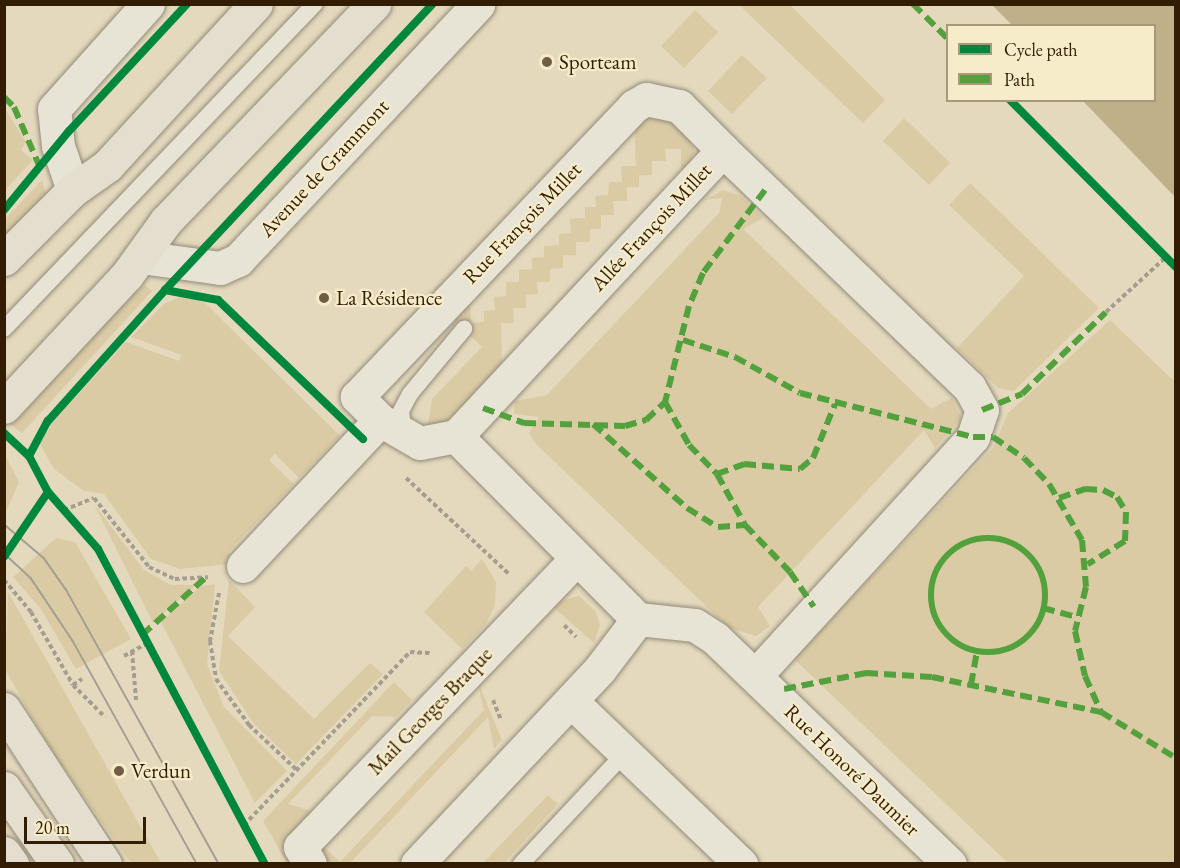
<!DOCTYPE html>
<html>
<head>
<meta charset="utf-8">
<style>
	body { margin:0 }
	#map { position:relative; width:1180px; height:868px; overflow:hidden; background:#e4d9bd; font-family:"EB Garamond",serif }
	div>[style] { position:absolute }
	.green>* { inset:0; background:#dacba5 }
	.water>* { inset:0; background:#c0b08a }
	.path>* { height:4px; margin-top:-2px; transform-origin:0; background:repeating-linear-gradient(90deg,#a49e91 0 4.5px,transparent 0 7.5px) }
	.roads { filter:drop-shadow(0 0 2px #938a78) drop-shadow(0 0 2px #938a78) }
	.service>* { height:16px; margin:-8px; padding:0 8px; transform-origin:8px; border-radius:8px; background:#e7e3d5 }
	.minor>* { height:33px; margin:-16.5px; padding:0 16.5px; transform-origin:16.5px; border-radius:16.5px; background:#e7e3d5 }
	.primary>* { height:33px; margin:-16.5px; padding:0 16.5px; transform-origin:16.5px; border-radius:16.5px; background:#e3dece }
	.tram>* { height:1.5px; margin:-0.75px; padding:0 0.75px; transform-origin:0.75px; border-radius:0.75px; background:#a49e91 }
	.quiet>* { height:6px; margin-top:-3px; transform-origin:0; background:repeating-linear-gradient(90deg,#52a13d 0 12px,transparent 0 18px) }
	.quiet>.ring { margin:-3px; padding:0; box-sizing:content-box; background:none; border:6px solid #52a13d; border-radius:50% }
	.cycleway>* { height:8px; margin:-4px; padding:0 4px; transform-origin:4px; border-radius:4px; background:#00873e }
	.dots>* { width:16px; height:16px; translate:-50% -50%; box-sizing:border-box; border:3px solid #f7ecca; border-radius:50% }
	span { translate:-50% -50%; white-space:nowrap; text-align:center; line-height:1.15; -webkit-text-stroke:4.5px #f7ecca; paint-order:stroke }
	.poi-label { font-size:21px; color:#321c03 }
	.left { translate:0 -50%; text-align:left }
	.street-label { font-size:21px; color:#321c03 }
	.frame { position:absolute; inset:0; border:6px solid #321c03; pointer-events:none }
	.legend { position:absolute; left:946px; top:24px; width:210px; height:78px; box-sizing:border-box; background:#f7ecca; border:2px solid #a8997a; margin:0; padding:8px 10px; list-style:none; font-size:18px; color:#321c03 }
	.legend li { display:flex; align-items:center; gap:12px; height:30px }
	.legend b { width:30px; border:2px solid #a8997a }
	.scale { position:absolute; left:24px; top:817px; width:122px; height:27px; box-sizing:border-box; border:3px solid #321c03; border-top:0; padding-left:8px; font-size:18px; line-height:21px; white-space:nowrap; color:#321c03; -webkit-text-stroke:4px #f7ecca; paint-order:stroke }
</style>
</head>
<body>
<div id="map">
	<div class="green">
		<div style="clip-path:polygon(739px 5px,790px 5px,885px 100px,863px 123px)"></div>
		<div style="clip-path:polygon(695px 10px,718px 32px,684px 68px,661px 46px)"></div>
		<div style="clip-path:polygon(742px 55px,767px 78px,732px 114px,708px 91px)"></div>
		<div style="clip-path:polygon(5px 109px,26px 142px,21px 150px,33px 160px,5px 190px)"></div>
		<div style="clip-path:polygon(663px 112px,689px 137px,695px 152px,681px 178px,681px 149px,665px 149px,666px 161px,652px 161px,652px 175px,639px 175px,639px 187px,627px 187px,627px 201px,613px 201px,614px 215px,601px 215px,601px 229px,590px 229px,590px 242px,576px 242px,576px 255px,563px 255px,563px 268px,550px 269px,550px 282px,537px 282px,538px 294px,526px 295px,526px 308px,513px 308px,514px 323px,501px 323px,502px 365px,445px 424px,428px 425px,432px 399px,482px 347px,451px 316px,470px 295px,471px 323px,484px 322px,484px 311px,495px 310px,494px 297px,506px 296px,506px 282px,519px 282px,519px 270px,532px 269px,532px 258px,544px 257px,544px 246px,559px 245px,559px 234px,571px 233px,570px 219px,585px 218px,585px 207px,596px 207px,595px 196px,608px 195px,609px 182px,622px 182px,621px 166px,636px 166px,634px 123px)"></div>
		<div style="clip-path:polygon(904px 118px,950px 163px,929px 185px,883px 141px)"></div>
		<div style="clip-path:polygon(42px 180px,47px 197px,5px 244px,5px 219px)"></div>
		<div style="clip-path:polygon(970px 183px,1099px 308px,1014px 391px,998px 388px,957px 348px,1024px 276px,949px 205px)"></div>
		<div style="clip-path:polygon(723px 190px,741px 196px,763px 218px,743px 229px,931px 409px,952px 398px,961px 418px,935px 448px,924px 430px,758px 607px,770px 626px,756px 636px,729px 628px,535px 443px,529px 433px,539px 417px,514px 414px,515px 401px,547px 395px,719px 213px,722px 198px,705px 200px)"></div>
		<div style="clip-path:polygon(145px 285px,152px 291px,22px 433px,14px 427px,8px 421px,134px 289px,138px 292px)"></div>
		<div style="clip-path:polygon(185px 295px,205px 303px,340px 436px,299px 478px,275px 454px,269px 460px,294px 484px,228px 552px,239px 563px,180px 569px,151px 559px,104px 494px,84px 491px,54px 469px,40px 444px,50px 425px,126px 342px,179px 361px,181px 355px,131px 337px,165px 303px)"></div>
		<div style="clip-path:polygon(1110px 320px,1175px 382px,1175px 863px,1008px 863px,794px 659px,993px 448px,1008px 413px)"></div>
		<div style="clip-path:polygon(5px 455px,19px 482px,5px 514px)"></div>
		<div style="clip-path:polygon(94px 504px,144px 570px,171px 585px,196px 585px,153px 623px)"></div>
		<div style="clip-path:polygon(56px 538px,75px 542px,131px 639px,76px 669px,41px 609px,13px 577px)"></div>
		<div style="clip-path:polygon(482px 559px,496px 582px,495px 605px,486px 624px,462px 649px,424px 612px,466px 566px,471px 571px)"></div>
		<div style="clip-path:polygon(229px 580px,255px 607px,228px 636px,314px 719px,370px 663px,383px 674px,296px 764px,254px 724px,219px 671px)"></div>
		<div style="clip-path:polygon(215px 584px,207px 664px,224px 707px,287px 771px,255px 803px,161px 622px,201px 586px)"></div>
		<div style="clip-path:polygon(8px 592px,55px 675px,161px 863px,131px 863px,52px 752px,5px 669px)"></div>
		<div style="clip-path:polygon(579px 596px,596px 612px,600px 625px,594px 643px,550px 604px)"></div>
		<div style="clip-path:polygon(477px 680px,502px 740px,494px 749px,488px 717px,350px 863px,318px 863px,321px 844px,340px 862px,484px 710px)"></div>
		<div style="clip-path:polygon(394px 682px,412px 700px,396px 717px,372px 716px,288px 804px,318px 813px,296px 863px,287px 863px,263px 821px)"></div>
		<div style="clip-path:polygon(548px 795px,558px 804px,504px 863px,483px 863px)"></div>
	</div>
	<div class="water">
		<div style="clip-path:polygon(992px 5px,1175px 5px,1175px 197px,1083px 101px,1154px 100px,1154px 26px,1012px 25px)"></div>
	</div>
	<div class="path">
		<div style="left:1106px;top:312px;width:81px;rotate:-42.5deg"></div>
		<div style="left:406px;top:478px;width:142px;rotate:43deg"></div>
		<div style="left:64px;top:510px;width:32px;rotate:-22deg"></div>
		<div style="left:94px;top:498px;width:88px;rotate:51.4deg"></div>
		<div style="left:149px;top:567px;width:29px;rotate:25deg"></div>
		<div style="left:175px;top:579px;width:33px;rotate:-3deg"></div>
		<div style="left:4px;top:580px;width:42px;rotate:49.8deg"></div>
		<div style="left:31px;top:612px;width:84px;rotate:60.1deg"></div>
		<div style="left:73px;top:685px;width:45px;rotate:45deg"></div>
		<div style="left:219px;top:593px;width:49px;rotate:100.6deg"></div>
		<div style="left:210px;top:641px;width:38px;rotate:81deg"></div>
		<div style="left:216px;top:679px;width:57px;rotate:54.3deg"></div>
		<div style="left:249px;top:725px;width:66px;rotate:43.2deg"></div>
		<div style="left:564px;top:625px;width:17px;rotate:45deg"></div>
		<div style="left:132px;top:651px;width:49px;rotate:85.3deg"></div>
		<div style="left:124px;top:656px;width:25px;rotate:-29deg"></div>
		<div style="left:73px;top:685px;width:11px;rotate:-34deg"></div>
		<div style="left:493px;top:700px;width:22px;rotate:68deg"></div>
		<div style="left:244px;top:825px;width:240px;rotate:-46.2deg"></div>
		<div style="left:410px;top:652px;width:22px;rotate:3deg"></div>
	</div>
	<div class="roads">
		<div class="service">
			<div style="left:4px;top:329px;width:450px;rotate:-46.3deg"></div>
			<div style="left:404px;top:433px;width:22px;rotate:-98deg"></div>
			<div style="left:401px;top:411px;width:19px;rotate:-62deg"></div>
			<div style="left:410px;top:394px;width:85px;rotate:-50.3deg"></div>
			<div style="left:521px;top:864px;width:152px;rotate:-46.9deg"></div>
		</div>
		<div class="minor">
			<div style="left:73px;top:190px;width:46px;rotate:-108.8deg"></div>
			<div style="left:58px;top:146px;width:37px;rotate:-96deg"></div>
			<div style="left:54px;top:109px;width:141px;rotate:-48.2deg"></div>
			<div style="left:141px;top:257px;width:80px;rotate:7.9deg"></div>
			<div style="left:220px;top:268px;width:20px;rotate:-24deg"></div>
			<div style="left:238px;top:260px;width:351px;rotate:-46.8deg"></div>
			<div style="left:380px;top:420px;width:33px;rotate:-135deg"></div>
			<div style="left:357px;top:397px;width:402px;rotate:-46.4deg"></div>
			<div style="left:634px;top:106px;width:14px;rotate:-30deg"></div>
			<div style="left:646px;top:99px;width:34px;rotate:12deg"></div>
			<div style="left:679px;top:106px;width:62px;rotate:45deg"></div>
			<div style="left:243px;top:566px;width:200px;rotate:-46.8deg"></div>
			<div style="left:380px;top:420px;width:46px;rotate:29.9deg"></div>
			<div style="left:420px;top:443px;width:37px;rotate:-11deg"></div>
			<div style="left:755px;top:676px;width:323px;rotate:-47.6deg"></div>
			<div style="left:973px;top:437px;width:28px;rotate:-72deg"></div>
			<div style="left:982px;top:410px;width:26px;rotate:-119deg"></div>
			<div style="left:969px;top:387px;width:342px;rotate:-136.1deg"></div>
			<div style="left:723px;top:150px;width:391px;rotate:133deg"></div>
			<div style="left:456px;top:436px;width:258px;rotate:45.2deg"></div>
			<div style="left:638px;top:619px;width:57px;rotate:6deg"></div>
			<div style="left:695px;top:625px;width:24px;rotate:33deg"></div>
			<div style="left:715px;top:638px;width:326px;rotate:43.9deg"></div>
			<div style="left:571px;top:701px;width:236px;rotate:43.8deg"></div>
			<div style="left:310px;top:864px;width:20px;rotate:-120deg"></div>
			<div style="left:300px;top:847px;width:396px;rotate:-46.2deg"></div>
			<div style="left:417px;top:864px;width:267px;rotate:-46.8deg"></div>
			<div style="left:600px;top:669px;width:63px;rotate:-52.8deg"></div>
		</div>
		<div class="primary">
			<div style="left:4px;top:259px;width:98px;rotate:-45deg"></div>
			<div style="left:73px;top:190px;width:42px;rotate:-35.2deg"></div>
			<div style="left:107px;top:166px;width:220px;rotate:-47.4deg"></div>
			<div style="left:4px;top:407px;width:180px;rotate:-47deg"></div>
			<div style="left:127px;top:275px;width:67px;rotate:-54.2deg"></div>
			<div style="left:166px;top:221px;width:301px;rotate:-46.2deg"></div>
			<div style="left:4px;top:709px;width:185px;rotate:56.9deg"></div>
			<div style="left:4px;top:788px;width:93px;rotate:55.1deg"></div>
			<div style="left:4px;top:853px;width:14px;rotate:54deg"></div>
		</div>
	</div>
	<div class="tram">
		<div style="left:4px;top:524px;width:52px;rotate:40.4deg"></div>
		<div style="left:44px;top:558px;width:38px;rotate:55deg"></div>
		<div style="left:66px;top:589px;width:315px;rotate:60.9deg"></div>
		<div style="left:4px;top:553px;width:37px;rotate:43deg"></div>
		<div style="left:31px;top:578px;width:76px;rotate:56.3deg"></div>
		<div style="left:73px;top:641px;width:255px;rotate:60.9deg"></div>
	</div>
	<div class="quiet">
		<div style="left:913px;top:4px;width:49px;rotate:45deg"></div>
		<div style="left:4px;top:97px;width:14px;rotate:45deg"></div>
		<div style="left:14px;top:107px;width:69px;rotate:66.8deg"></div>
		<div style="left:765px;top:190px;width:104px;rotate:126.8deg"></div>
		<div style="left:703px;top:273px;width:36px;rotate:113deg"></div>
		<div style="left:689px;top:306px;width:99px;rotate:104deg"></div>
		<div style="left:665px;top:402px;width:49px;rotate:60.8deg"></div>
		<div style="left:689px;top:445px;width:40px;rotate:46deg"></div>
		<div style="left:717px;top:474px;width:58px;rotate:61.2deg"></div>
		<div style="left:745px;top:525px;width:65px;rotate:46.2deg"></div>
		<div style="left:790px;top:572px;width:42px;rotate:55.6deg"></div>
		<div style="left:683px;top:340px;width:55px;rotate:18.1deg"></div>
		<div style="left:735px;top:357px;width:74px;rotate:29deg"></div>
		<div style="left:800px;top:393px;width:179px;rotate:14.3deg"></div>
		<div style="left:973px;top:437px;width:20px"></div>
		<div style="left:993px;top:437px;width:37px;rotate:34deg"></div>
		<div style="left:1024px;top:458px;width:36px;rotate:46deg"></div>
		<div style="left:1049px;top:484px;width:65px;rotate:59.5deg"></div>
		<div style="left:1082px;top:540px;width:47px;rotate:85.1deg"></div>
		<div style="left:1086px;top:587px;width:45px;rotate:104deg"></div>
		<div style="left:1075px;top:631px;width:46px;rotate:77.5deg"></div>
		<div style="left:1085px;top:676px;width:39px;rotate:66deg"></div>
		<div style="left:483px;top:408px;width:44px;rotate:20.1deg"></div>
		<div style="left:524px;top:423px;width:101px;rotate:1.7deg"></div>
		<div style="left:625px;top:426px;width:22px;rotate:-16deg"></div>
		<div style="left:646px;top:420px;width:26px;rotate:-43deg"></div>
		<div style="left:982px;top:410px;width:43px;rotate:-21.8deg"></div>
		<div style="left:1022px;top:394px;width:117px;rotate:-44.3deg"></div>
		<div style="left:593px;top:424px;width:126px;rotate:41.8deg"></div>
		<div style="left:687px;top:508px;width:36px;rotate:32deg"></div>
		<div style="left:718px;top:527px;width:27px;rotate:-4deg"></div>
		<div style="left:717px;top:474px;width:29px;rotate:-20deg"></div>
		<div style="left:744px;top:464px;width:56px;rotate:5.1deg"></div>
		<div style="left:800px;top:469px;width:17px;rotate:-40deg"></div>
		<div style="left:813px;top:458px;width:58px;rotate:-67.8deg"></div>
		<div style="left:1059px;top:498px;width:28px;rotate:-19deg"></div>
		<div style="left:1085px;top:489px;width:18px;rotate:3deg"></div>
		<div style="left:1103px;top:490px;width:16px;rotate:27deg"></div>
		<div style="left:1117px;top:497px;width:17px;rotate:59deg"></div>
		<div style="left:1126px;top:512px;width:29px;rotate:92deg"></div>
		<div style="left:1125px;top:541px;width:44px;rotate:148.1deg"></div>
		<div class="ring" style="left:931px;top:538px;width:108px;height:108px"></div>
		<div style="left:1043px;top:608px;width:35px;rotate:15deg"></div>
		<div style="left:142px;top:635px;width:85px;rotate:-42.1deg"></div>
		<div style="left:971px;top:685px;width:35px;rotate:-80deg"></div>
		<div style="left:784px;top:689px;width:84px;rotate:-11deg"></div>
		<div style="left:866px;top:673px;width:66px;rotate:3.5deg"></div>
		<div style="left:932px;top:677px;width:173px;rotate:11.7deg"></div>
		<div style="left:1101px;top:712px;width:88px;rotate:31.5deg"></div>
	</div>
	<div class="cycleway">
		<div style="left:1010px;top:100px;width:235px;rotate:45.2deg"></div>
		<div style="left:4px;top:210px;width:102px;rotate:-50.6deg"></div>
		<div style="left:69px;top:131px;width:173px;rotate:-47.1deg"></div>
		<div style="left:165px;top:290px;width:54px;rotate:10.7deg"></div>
		<div style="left:218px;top:300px;width:201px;rotate:43.8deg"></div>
		<div style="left:4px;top:433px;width:34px;rotate:43deg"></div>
		<div style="left:29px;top:456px;width:41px;rotate:62.2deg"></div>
		<div style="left:48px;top:492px;width:78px;rotate:124.1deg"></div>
		<div style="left:29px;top:456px;width:40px;rotate:-62deg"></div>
		<div style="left:48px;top:421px;width:176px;rotate:-48.2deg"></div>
		<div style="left:165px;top:290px;width:392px;rotate:-46.9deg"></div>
		<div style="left:48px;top:492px;width:76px;rotate:48.7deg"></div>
		<div style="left:98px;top:549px;width:357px;rotate:62.1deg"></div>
	</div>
	<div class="dots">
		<div style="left:547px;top:62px;background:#705e44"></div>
		<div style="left:324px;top:298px;background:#705e44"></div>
		<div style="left:119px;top:771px;background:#705e44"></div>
	</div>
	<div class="poi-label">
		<span class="left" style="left:559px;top:62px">Sporteam</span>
		<span class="left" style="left:336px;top:298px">La Résidence</span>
		<span class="left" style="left:131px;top:771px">Verdun</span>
	</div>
	<div class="street-label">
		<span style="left:324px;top:168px;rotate:-47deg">Avenue de Grammont</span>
		<span style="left:522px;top:223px;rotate:-46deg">Rue François Millet</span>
		<span style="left:651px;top:227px;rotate:-47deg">Allée François Millet</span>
		<span style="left:430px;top:711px;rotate:-46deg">Mail Georges Braque</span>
		<span style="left:852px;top:770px;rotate:44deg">Rue Honoré Daumier</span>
	</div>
	<div class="frame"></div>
	<ul class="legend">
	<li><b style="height:8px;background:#00873e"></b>Cycle path</li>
	<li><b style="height:8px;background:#52a13d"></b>Path</li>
	</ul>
	<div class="scale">20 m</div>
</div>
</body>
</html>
